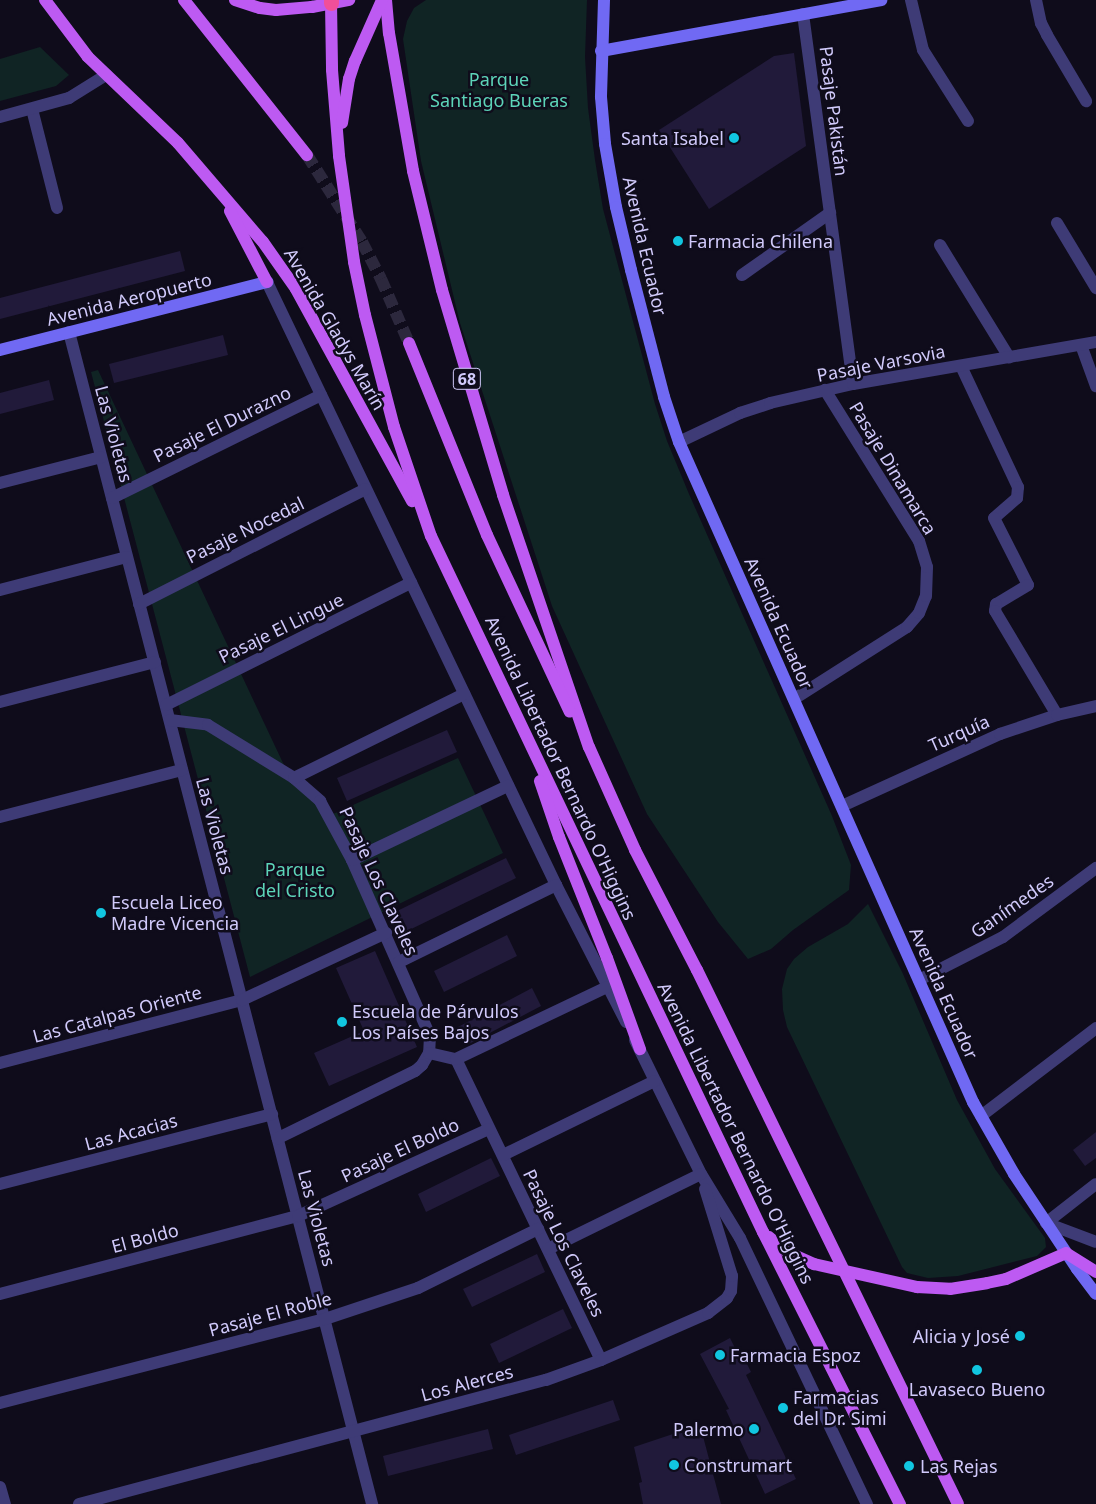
<!DOCTYPE html>
<html>
<head>
<meta charset="utf-8">
<style>
	body { margin:0 }
	#map { position:relative; width:1096px; height:1504px; overflow:hidden; background:#0f0c1b; font-family:"Noto Sans",sans-serif }
	div>[style] { position:absolute }
	.green>* { inset:0; background:#102424 }
	.building>* { inset:0; background:#211a3a }
	.primary-tunnel>* { height:12px; margin-top:-6px; transform-origin:0; background:repeating-linear-gradient(90deg,#2c283d 0 12px,transparent 0 18px) }
	.street>* { height:12px; margin:-6px; padding:0 6px; transform-origin:6px; border-radius:6px; background:#3e3b76 }
	.secondary>* { height:12px; margin:-6px; padding:0 6px; transform-origin:6px; border-radius:6px; background:#7069f3 }
	.primary>* { height:12px; margin:-6px; padding:0 6px; transform-origin:6px; border-radius:6px; background:#bd5af2 }
	.highway>* { height:15px; margin:-7.5px; padding:0 7.5px; transform-origin:7.5px; border-radius:7.5px; background:#f14f99 }
	.dots>* { width:14px; height:14px; translate:-50% -50%; box-sizing:border-box; border:2px solid #0f0c1b; border-radius:50% }
	span { translate:-50% -50%; white-space:nowrap; text-align:center; line-height:1.15; -webkit-text-stroke:5px #0f0c1b; paint-order:stroke }
	.shield-label span { padding:1px 4px; background:#0f0c1b; border:1px solid; border-radius:4px; -webkit-text-stroke-width:0 }
	.shield-label { font-size:16px; color:#d1cafb; font-weight:700 }
	.park-label { font-size:18px; color:#5dd4b9 }
	.street-label { font-size:18px; color:#d1cafb }
	.poi-label { font-size:18px; color:#d1cafb }
	.right { translate:-100% -50%; text-align:right }
	.left { translate:0 -50%; text-align:left }
</style>
</head>
<body>
<div id="map">
	<div class="green">
		<div style="clip-path:polygon(426px 0,587px 0,585px 57px,588px 108px,595px 160px,603px 209px,655px 404px,667px 441px,689px 494px,832px 816px,851px 865px,849px 890px,793px 930px,771px 949px,748px 959px,718px 922px,647px 814px,552px 606px,460px 323px,421px 161px,403px 39px,407px 21px,414px 8px)"></div>
		<div style="clip-path:polygon(40px 47px,69px 75px,56px 86px,0 101px,0 59px)"></div>
		<div style="clip-path:polygon(98px 370px,283px 763px,296px 785px,312px 799px,324px 818px,458px 758px,503px 853px,250px 977px,91px 372px)"></div>
		<div style="clip-path:polygon(868px 904px,903px 974px,957px 1100px,995px 1169px,1045px 1238px,1046px 1247px,1037px 1256px,958px 1276px,928px 1278px,907px 1273px,902px 1267px,787px 1027px,783px 1010px,782px 989px,787px 969px,794px 959px,808px 947px,848px 924px)"></div>
	</div>
	<div class="building">
		<div style="clip-path:polygon(794px 53px,806px 146px,709px 209px,659px 130px,774px 56px)"></div>
		<div style="clip-path:polygon(180px 251px,185px 271px,0 319px,0 298px)"></div>
		<div style="clip-path:polygon(223px 335px,228px 355px,114px 383px,109px 364px)"></div>
		<div style="clip-path:polygon(49px 380px,54px 400px,0 414px,0 393px)"></div>
		<div style="clip-path:polygon(447px 730px,457px 752px,347px 801px,337px 778px)"></div>
		<div style="clip-path:polygon(506px 858px,516px 878px,405px 932px,395px 912px)"></div>
		<div style="clip-path:polygon(507px 935px,517px 956px,444px 992px,434px 971px)"></div>
		<div style="clip-path:polygon(375px 951px,417px 1047px,329px 1086px,314px 1053px,364px 1031px,336px 968px)"></div>
		<div style="clip-path:polygon(532px 988px,541px 1006px,467px 1045px,458px 1027px)"></div>
		<div style="clip-path:polygon(1096px 1132px,1096px 1158px,1085px 1166px,1073px 1150px)"></div>
		<div style="clip-path:polygon(491px 1158px,500px 1176px,426px 1212px,418px 1194px)"></div>
		<div style="clip-path:polygon(537px 1254px,545px 1272px,472px 1307px,463px 1289px)"></div>
		<div style="clip-path:polygon(563px 1309px,572px 1328px,499px 1363px,490px 1344px)"></div>
		<div style="clip-path:polygon(730px 1338px,739px 1356px,742px 1354px,751px 1372px,746px 1375px,796px 1479px,765px 1494px,726px 1410px,729px 1409px,700px 1354px)"></div>
		<div style="clip-path:polygon(613px 1400px,620px 1420px,516px 1455px,509px 1435px)"></div>
		<div style="clip-path:polygon(700px 1425px,721px 1504px,643px 1504px,639px 1483px,642px 1482px,634px 1447px)"></div>
		<div style="clip-path:polygon(488px 1429px,493px 1449px,388px 1476px,383px 1456px)"></div>
	</div>
	<div class="primary-tunnel">
		<div style="left:307px;top:155px;width:103px;rotate:57.7deg"></div>
		<div style="left:362px;top:242px;width:42px;rotate:62.8deg"></div>
		<div style="left:381px;top:279px;width:70px;rotate:66.4deg"></div>
	</div>
	<div class="street">
		<div style="left:911px;top:0;width:51px;rotate:76.5deg"></div>
		<div style="left:923px;top:50px;width:84px;rotate:57.6deg"></div>
		<div style="left:1036px;top:0;width:24px;rotate:78deg"></div>
		<div style="left:1041px;top:23px;width:13px;rotate:63deg"></div>
		<div style="left:1047px;top:35px;width:77px;rotate:59.4deg"></div>
		<div style="left:803px;top:14px;width:373px;rotate:82.3deg"></div>
		<div style="left:32px;top:109px;width:102px;rotate:75.8deg"></div>
		<div style="left:0;top:117px;width:72px;rotate:-15.4deg"></div>
		<div style="left:69px;top:98px;width:44px;rotate:-31.9deg"></div>
		<div style="left:1057px;top:223px;width:76px;rotate:59deg"></div>
		<div style="left:940px;top:245px;width:132px;rotate:58.4deg"></div>
		<div style="left:742px;top:275px;width:108px;rotate:-35.2deg"></div>
		<div style="left:267px;top:282px;width:669px;rotate:64.39deg"></div>
		<div style="left:556px;top:885px;width:154px;rotate:62.9deg"></div>
		<div style="left:69px;top:332px;width:1211px;rotate:75.5deg"></div>
		<div style="left:1081px;top:345px;width:44px;rotate:69.9deg"></div>
		<div style="left:961px;top:366px;width:134px;rotate:64.8deg"></div>
		<div style="left:1018px;top:487px;width:11px;rotate:95deg"></div>
		<div style="left:1017px;top:498px;width:30px;rotate:139deg"></div>
		<div style="left:994px;top:518px;width:75px;rotate:63.1deg"></div>
		<div style="left:1028px;top:585px;width:37px;rotate:149deg"></div>
		<div style="left:996px;top:604px;width:7px;rotate:98deg"></div>
		<div style="left:995px;top:611px;width:121px;rotate:59.2deg"></div>
		<div style="left:679px;top:442px;width:68px;rotate:-25.4deg"></div>
		<div style="left:740px;top:413px;width:32px;rotate:-18deg"></div>
		<div style="left:770px;top:403px;width:85px;rotate:-12.9deg"></div>
		<div style="left:853px;top:384px;width:247px;rotate:-9.8deg"></div>
		<div style="left:0;top:483px;width:104px;rotate:-14.4deg"></div>
		<div style="left:112px;top:498px;width:233px;rotate:-26.2deg"></div>
		<div style="left:0;top:590px;width:131px;rotate:-14.6deg"></div>
		<div style="left:139px;top:604px;width:254px;rotate:-26.9deg"></div>
		<div style="left:794px;top:699px;width:134px;rotate:-32.5deg"></div>
		<div style="left:907px;top:627px;width:18px;rotate:-49deg"></div>
		<div style="left:919px;top:613px;width:18px;rotate:-68deg"></div>
		<div style="left:926px;top:596px;width:29px;rotate:-88deg"></div>
		<div style="left:927px;top:567px;width:27px;rotate:-107deg"></div>
		<div style="left:919px;top:541px;width:178px;rotate:-121.9deg"></div>
		<div style="left:0;top:702px;width:160px;rotate:-14.5deg"></div>
		<div style="left:166px;top:705px;width:274px;rotate:-26.5deg"></div>
		<div style="left:170px;top:720px;width:38px;rotate:7deg"></div>
		<div style="left:208px;top:725px;width:101px;rotate:31.6deg"></div>
		<div style="left:294px;top:778px;width:35px;rotate:41deg"></div>
		<div style="left:320px;top:801px;width:67px;rotate:61.5deg"></div>
		<div style="left:352px;top:860px;width:193px;rotate:66.1deg"></div>
		<div style="left:430px;top:1036px;width:17px;rotate:93deg"></div>
		<div style="left:429px;top:1053px;width:14px;rotate:120deg"></div>
		<div style="left:422px;top:1065px;width:9px;rotate:139deg"></div>
		<div style="left:415px;top:1071px;width:153px;rotate:153.9deg"></div>
		<div style="left:294px;top:778px;width:190px;rotate:-26.3deg"></div>
		<div style="left:842px;top:806px;width:174px;rotate:-24.5deg"></div>
		<div style="left:1000px;top:734px;width:60px;rotate:-18.4deg"></div>
		<div style="left:1057px;top:715px;width:40px;rotate:-13deg"></div>
		<div style="left:0;top:817px;width:188px;rotate:-14.5deg"></div>
		<div style="left:352px;top:860px;width:173px;rotate:-25.4deg"></div>
		<div style="left:399px;top:962px;width:175px;rotate:-26.1deg"></div>
		<div style="left:919px;top:980px;width:94px;rotate:-27.1deg"></div>
		<div style="left:1003px;top:937px;width:116px;rotate:-36.6deg"></div>
		<div style="left:635px;top:1040px;width:149px;rotate:63.8deg"></div>
		<div style="left:701px;top:1174px;width:75px;rotate:58.6deg"></div>
		<div style="left:740px;top:1238px;width:295px;rotate:64.5deg"></div>
		<div style="left:429px;top:1053px;width:28px;rotate:13deg"></div>
		<div style="left:456px;top:1059px;width:334px;rotate:64.3deg"></div>
		<div style="left:456px;top:1059px;width:167px;rotate:-25.5deg"></div>
		<div style="left:0;top:1063px;width:250px;rotate:-14.6deg"></div>
		<div style="left:242px;top:1000px;width:159px;rotate:-25deg"></div>
		<div style="left:981px;top:1116px;width:145px;rotate:-37.4deg"></div>
		<div style="left:503px;top:1155px;width:169px;rotate:-26deg"></div>
		<div style="left:0;top:1184px;width:281px;rotate:-14.4deg"></div>
		<div style="left:1046px;top:1223px;width:63px;rotate:-38deg"></div>
		<div style="left:1046px;top:1223px;width:53px;rotate:20.8deg"></div>
		<div style="left:548px;top:1249px;width:170px;rotate:-26.1deg"></div>
		<div style="left:0;top:1294px;width:308px;rotate:-14.7deg"></div>
		<div style="left:298px;top:1216px;width:210px;rotate:-24.5deg"></div>
		<div style="left:0;top:1403px;width:336px;rotate:-14.5deg"></div>
		<div style="left:325px;top:1319px;width:98px;rotate:-18.4deg"></div>
		<div style="left:418px;top:1288px;width:134px;rotate:-26.2deg"></div>
		<div style="left:0;top:1487px;width:18px;rotate:74deg"></div>
		<div style="left:79px;top:1504px;width:483px;rotate:-14.9deg"></div>
		<div style="left:546px;top:1380px;width:59px;rotate:-20deg"></div>
		<div style="left:601px;top:1360px;width:117px;rotate:-23.7deg"></div>
		<div style="left:708px;top:1313px;width:24px;rotate:-38deg"></div>
		<div style="left:727px;top:1298px;width:8px;rotate:-60deg"></div>
		<div style="left:731px;top:1291px;width:15px;rotate:-86deg"></div>
		<div style="left:732px;top:1276px;width:91px;rotate:-107.2deg"></div>
	</div>
	<div class="secondary">
		<div style="left:604px;top:0;width:97px;rotate:91.8deg"></div>
		<div style="left:601px;top:97px;width:47px;rotate:85.1deg"></div>
		<div style="left:605px;top:144px;width:64px;rotate:80.1deg"></div>
		<div style="left:616px;top:207px;width:65px;rotate:76.6deg"></div>
		<div style="left:631px;top:270px;width:131px;rotate:75.4deg"></div>
		<div style="left:664px;top:397px;width:47px;rotate:71.6deg"></div>
		<div style="left:679px;top:442px;width:723px;rotate:65.99deg"></div>
		<div style="left:973px;top:1102px;width:83px;rotate:60.3deg"></div>
		<div style="left:1014px;top:1174px;width:114px;rotate:56.4deg"></div>
		<div style="left:1077px;top:1269px;width:31px;rotate:53deg"></div>
		<div style="left:601px;top:51px;width:285px;rotate:-10.3deg"></div>
		<div style="left:0;top:350px;width:276px;rotate:-14.3deg"></div>
	</div>
	<div class="primary">
		<div style="left:45px;top:0;width:71px;rotate:53deg"></div>
		<div style="left:88px;top:57px;width:124px;rotate:43.7deg"></div>
		<div style="left:178px;top:143px;width:130px;rotate:49.4deg"></div>
		<div style="left:263px;top:242px;width:57px;rotate:54.9deg"></div>
		<div style="left:296px;top:289px;width:242px;rotate:61.3deg"></div>
		<div style="left:184px;top:0;width:198px;rotate:51.6deg"></div>
		<div style="left:235px;top:0;width:26px;rotate:18deg"></div>
		<div style="left:260px;top:8px;width:16px;rotate:7deg"></div>
		<div style="left:276px;top:10px;width:36px;rotate:-5deg"></div>
		<div style="left:312px;top:7px;width:38px;rotate:-11deg"></div>
		<div style="left:386px;top:0;width:33px;rotate:85deg"></div>
		<div style="left:389px;top:33px;width:140px;rotate:80.1deg"></div>
		<div style="left:413px;top:171px;width:122px;rotate:76.3deg"></div>
		<div style="left:442px;top:290px;width:214px;rotate:73.4deg"></div>
		<div style="left:503px;top:495px;width:266px;rotate:71.2deg"></div>
		<div style="left:589px;top:747px;width:113px;rotate:65.9deg"></div>
		<div style="left:635px;top:850px;width:135px;rotate:62.7deg"></div>
		<div style="left:697px;top:970px;width:594px;rotate:63.95deg"></div>
		<div style="left:331px;top:3px;width:67px;rotate:89.1deg"></div>
		<div style="left:332px;top:70px;width:86px;rotate:85.3deg"></div>
		<div style="left:339px;top:156px;width:107px;rotate:81.9deg"></div>
		<div style="left:354px;top:262px;width:54px;rotate:78.3deg"></div>
		<div style="left:365px;top:315px;width:116px;rotate:75.5deg"></div>
		<div style="left:394px;top:427px;width:115px;rotate:71.3deg"></div>
		<div style="left:431px;top:536px;width:771px;rotate:64.5deg"></div>
		<div style="left:763px;top:1232px;width:305px;rotate:63.3deg"></div>
		<div style="left:342px;top:123px;width:45px;rotate:-81deg"></div>
		<div style="left:349px;top:79px;width:19px;rotate:-72deg"></div>
		<div style="left:355px;top:61px;width:67px;rotate:-66.1deg"></div>
		<div style="left:230px;top:211px;width:80px;rotate:62.5deg"></div>
		<div style="left:409px;top:343px;width:207px;rotate:67.9deg"></div>
		<div style="left:487px;top:535px;width:195px;rotate:64.9deg"></div>
		<div style="left:540px;top:781px;width:59px;rotate:71.3deg"></div>
		<div style="left:559px;top:837px;width:130px;rotate:68.4deg"></div>
		<div style="left:607px;top:958px;width:97px;rotate:70.1deg"></div>
		<div style="left:769px;top:1237px;width:23px;rotate:40deg"></div>
		<div style="left:787px;top:1252px;width:30px;rotate:24deg"></div>
		<div style="left:814px;top:1264px;width:106px;rotate:12.6deg"></div>
		<div style="left:917px;top:1287px;width:33px;rotate:3deg"></div>
		<div style="left:950px;top:1289px;width:37px;rotate:-9deg"></div>
		<div style="left:987px;top:1283px;width:19px;rotate:-12deg"></div>
		<div style="left:1006px;top:1279px;width:65px;rotate:-23.4deg"></div>
		<div style="left:1066px;top:1253px;width:36px;rotate:32deg"></div>
	</div>
	<div class="highway">
		<div style="left:331px;top:3px;width:3px;rotate:-90deg"></div>
	</div>
	<div class="dots">
		<div style="left:734px;top:138px;background:#11c6e0"></div>
		<div style="left:678px;top:241px;background:#11c6e0"></div>
		<div style="left:101px;top:913px;background:#11c6e0"></div>
		<div style="left:342px;top:1022px;background:#11c6e0"></div>
		<div style="left:1020px;top:1336px;background:#11c6e0"></div>
		<div style="left:720px;top:1355px;background:#11c6e0"></div>
		<div style="left:977px;top:1370px;background:#11c6e0"></div>
		<div style="left:783px;top:1408px;background:#11c6e0"></div>
		<div style="left:754px;top:1429px;background:#11c6e0"></div>
		<div style="left:674px;top:1465px;background:#11c6e0"></div>
		<div style="left:909px;top:1466px;background:#11c6e0"></div>
	</div>
	<div class="shield-label">
		<span style="left:467px;top:379px">68</span>
	</div>
	<div class="park-label">
		<span style="left:499px;top:90px">Parque<br>Santiago Bueras</span>
		<span style="left:295px;top:880px">Parque<br>del Cristo</span>
	</div>
	<div class="street-label">
		<span style="left:834px;top:111px;rotate:83deg">Pasaje Pakistán</span>
		<span style="left:645px;top:246px;rotate:77deg">Avenida Ecuador</span>
		<span style="left:129px;top:299px;rotate:-14deg">Avenida Aeropuerto</span>
		<span style="left:335px;top:329px;rotate:60deg">Avenida Gladys Marín</span>
		<span style="left:881px;top:363px;rotate:-11deg">Pasaje Varsovia</span>
		<span style="left:222px;top:424px;rotate:-26deg">Pasaje El Durazno</span>
		<span style="left:114px;top:434px;rotate:75deg">Las Violetas</span>
		<span style="left:893px;top:468px;rotate:59deg">Pasaje Dinamarca</span>
		<span style="left:245px;top:530px;rotate:-26deg">Pasaje Nocedal</span>
		<span style="left:779px;top:623px;rotate:66deg">Avenida Ecuador</span>
		<span style="left:281px;top:628px;rotate:-26deg">Pasaje El Lingue</span>
		<span style="left:959px;top:733px;rotate:-24deg">Turquía</span>
		<span style="left:561px;top:768px;rotate:65deg">Avenida Libertador Bernardo O'Higgins</span>
		<span style="left:215px;top:826px;rotate:75deg">Las Violetas</span>
		<span style="left:379px;top:881px;rotate:65deg">Pasaje Los Claveles</span>
		<span style="left:1012px;top:906px;rotate:-35deg">Ganímedes</span>
		<span style="left:944px;top:993px;rotate:66deg">Avenida Ecuador</span>
		<span style="left:117px;top:1014px;rotate:-15deg">Las Catalpas Oriente</span>
		<span style="left:131px;top:1132px;rotate:-15deg">Las Acacias</span>
		<span style="left:736px;top:1133px;rotate:64deg">Avenida Libertador Bernardo O'Higgins</span>
		<span style="left:400px;top:1150px;rotate:-25deg">Pasaje El Boldo</span>
		<span style="left:317px;top:1218px;rotate:75deg">Las Violetas</span>
		<span style="left:145px;top:1238px;rotate:-15deg">El Boldo</span>
		<span style="left:564px;top:1243px;rotate:64deg">Pasaje Los Claveles</span>
		<span style="left:270px;top:1314px;rotate:-15deg">Pasaje El Roble</span>
		<span style="left:467px;top:1383px;rotate:-15deg">Los Alerces</span>
	</div>
	<div class="poi-label">
		<span class="right" style="left:724px;top:138px">Santa Isabel</span>
		<span class="left" style="left:688px;top:241px">Farmacia Chilena</span>
		<span class="left" style="left:111px;top:913px">Escuela Liceo<br>Madre Vicencia</span>
		<span class="left" style="left:352px;top:1022px">Escuela de Párvulos<br>Los Países Bajos</span>
		<span class="right" style="left:1010px;top:1336px">Alicia y José</span>
		<span class="left" style="left:730px;top:1355px">Farmacia Espoz</span>
		<span style="left:977px;top:1389px">Lavaseco Bueno</span>
		<span class="left" style="left:793px;top:1408px">Farmacias<br>del Dr. Simi</span>
		<span class="right" style="left:744px;top:1429px">Palermo</span>
		<span class="left" style="left:684px;top:1465px">Construmart</span>
		<span class="left" style="left:920px;top:1466px">Las Rejas</span>
	</div>
</div>
</body>
</html>
